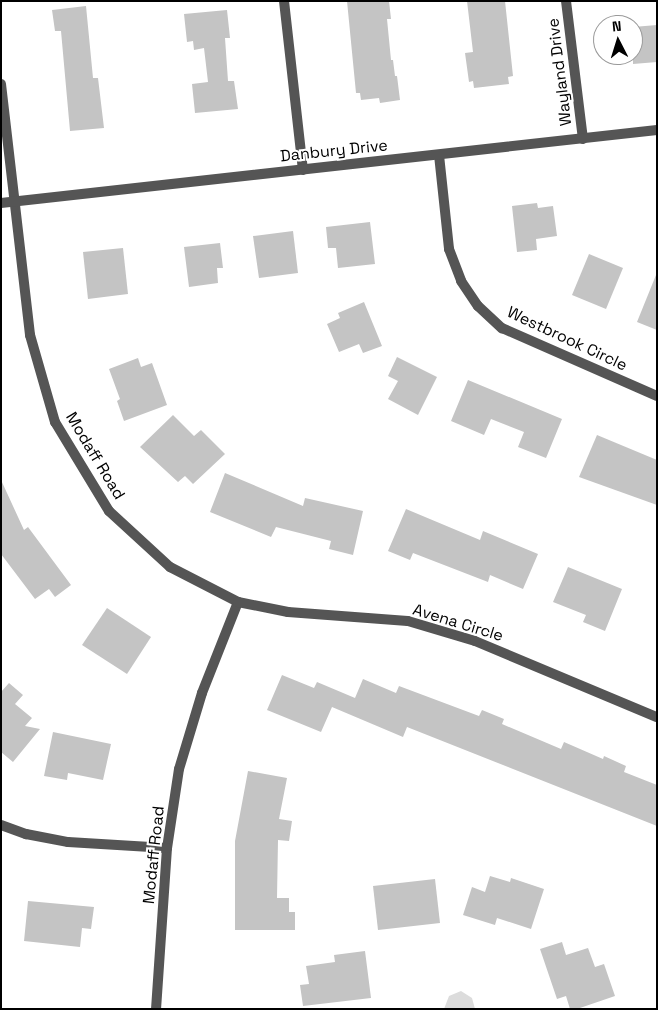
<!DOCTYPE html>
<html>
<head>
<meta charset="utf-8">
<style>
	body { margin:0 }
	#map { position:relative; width:658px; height:1010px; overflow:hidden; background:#fff; font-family:"Space Grotesk",sans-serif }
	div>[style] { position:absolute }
	.green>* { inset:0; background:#dcdcdc }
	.building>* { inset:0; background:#c4c4c4 }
	.minor>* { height:10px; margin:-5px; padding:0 5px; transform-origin:5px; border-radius:5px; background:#555 }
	span { translate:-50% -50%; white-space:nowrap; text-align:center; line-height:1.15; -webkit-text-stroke:4px #fff; paint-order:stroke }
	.street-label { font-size:16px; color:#000 }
	.frame { position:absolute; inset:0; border:2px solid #000; pointer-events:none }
	.north { position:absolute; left:593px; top:15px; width:50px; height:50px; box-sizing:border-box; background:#fff; border:1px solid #999; border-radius:50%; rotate:355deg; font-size:14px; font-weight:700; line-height:20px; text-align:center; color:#000 }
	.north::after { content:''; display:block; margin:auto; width:18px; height:22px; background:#000; clip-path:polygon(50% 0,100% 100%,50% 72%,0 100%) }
</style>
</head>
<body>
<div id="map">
	<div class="green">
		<div style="clip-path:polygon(461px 991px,472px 998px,475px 1009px,444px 1009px,449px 996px)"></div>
	</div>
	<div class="building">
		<div style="clip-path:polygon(347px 1px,389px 1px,391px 19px,387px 19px,391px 60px,393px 60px,395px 76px,397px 76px,400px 100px,380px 103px,379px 98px,361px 100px,360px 93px,356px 93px)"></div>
		<div style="clip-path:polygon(467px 1px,505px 1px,513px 76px,508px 77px,509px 84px,474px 88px,473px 81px,469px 82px,465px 53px,473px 52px)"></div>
		<div style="clip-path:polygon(86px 6px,93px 78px,98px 78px,104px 128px,70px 131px,61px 31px,55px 31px,52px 10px)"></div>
		<div style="clip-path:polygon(227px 10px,230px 38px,225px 38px,228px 81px,234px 81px,238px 109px,195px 113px,192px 84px,208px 82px,204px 48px,194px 50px,193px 41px,187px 42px,184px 14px)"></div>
		<div style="clip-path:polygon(657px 25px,657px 62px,633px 64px,633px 27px)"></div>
		<div style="clip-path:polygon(537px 203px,538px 208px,553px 206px,557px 236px,536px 239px,537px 250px,517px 252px,512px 206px)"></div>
		<div style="clip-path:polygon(370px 222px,375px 264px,338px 268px,336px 248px,328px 248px,326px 227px)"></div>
		<div style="clip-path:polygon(293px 231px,298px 273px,259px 278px,253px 236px)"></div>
		<div style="clip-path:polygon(220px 243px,223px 268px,217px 268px,218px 283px,189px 287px,184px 247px)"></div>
		<div style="clip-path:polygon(123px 248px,128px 294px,88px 299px,83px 252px)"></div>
		<div style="clip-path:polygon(589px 254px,623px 268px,606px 309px,572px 295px)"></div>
		<div style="clip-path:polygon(656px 275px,657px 275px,657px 330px,637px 322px)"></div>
		<div style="clip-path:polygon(364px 302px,382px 346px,363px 353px,359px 344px,339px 352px,327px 324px,340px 318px,338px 313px)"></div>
		<div style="clip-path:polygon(397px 357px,437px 377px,418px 415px,388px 399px,398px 381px,388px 376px)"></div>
		<div style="clip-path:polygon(138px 358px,141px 367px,152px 363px,167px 405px,124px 421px,117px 401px,120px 399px,109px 369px)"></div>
		<div style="clip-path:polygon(468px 380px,562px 419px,546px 458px,518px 447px,524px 432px,491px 419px,484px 435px,451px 421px)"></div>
		<div style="clip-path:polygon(173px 415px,194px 436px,201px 430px,225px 454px,193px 484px,185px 476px,178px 482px,140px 447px)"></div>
		<div style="clip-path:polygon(597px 435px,657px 460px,657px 505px,579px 477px)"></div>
		<div style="clip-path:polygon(225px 473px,303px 506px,305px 498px,363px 511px,353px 555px,329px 549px,331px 541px,276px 527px,271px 537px,210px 512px)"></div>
		<div style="clip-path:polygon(1px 480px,24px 530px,28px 527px,71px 585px,55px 597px,49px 589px,35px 599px,1px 554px)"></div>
		<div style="clip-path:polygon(406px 509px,480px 540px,483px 531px,538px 554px,523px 589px,490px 575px,488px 582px,413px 553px,410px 560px,388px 551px)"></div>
		<div style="clip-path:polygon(568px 567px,622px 589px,605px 631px,583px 622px,586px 615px,553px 602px)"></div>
		<div style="clip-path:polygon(107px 608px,151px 637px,127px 674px,82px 645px)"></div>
		<div style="clip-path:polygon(282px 675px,314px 688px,317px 682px,355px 698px,363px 679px,396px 693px,399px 686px,479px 716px,482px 710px,504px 719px,502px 724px,561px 749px,564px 742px,603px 759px,604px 756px,626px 766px,624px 772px,657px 785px,657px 826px,407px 727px,403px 737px,332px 707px,321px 732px,267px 710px)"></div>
		<div style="clip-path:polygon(9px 683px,23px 695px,15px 704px,32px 718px,25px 726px,40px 729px,13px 762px,1px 752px,1px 692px)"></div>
		<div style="clip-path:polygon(53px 732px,111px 744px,103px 780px,68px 773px,67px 780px,44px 776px)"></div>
		<div style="clip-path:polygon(248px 771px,287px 778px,279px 819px,292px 821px,289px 841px,278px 840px,277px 898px,289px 898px,289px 912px,295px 912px,295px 930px,235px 930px,235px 841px)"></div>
		<div style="clip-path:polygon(490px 876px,510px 882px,511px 878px,544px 889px,531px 929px,497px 918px,495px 925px,463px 915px,472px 887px,485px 892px)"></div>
		<div style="clip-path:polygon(435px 879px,440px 923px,378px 930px,373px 886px)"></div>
		<div style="clip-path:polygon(28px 901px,94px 907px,91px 929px,82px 928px,80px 947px,24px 941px)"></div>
		<div style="clip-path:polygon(562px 942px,566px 955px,588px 948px,595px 967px,604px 964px,615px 996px,577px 1009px,570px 1009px,566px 996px,557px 999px,540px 949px)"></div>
		<div style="clip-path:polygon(365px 951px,371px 998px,303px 1006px,300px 985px,309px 984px,306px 966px,335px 962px,334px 955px)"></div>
	</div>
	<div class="minor">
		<div style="left:284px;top:1px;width:170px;rotate:83.6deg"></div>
		<div style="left:566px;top:1px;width:139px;rotate:83deg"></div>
		<div style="left:1px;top:84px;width:253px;rotate:83.4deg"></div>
		<div style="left:30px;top:335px;width:91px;rotate:74deg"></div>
		<div style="left:55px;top:422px;width:104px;rotate:58.8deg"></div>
		<div style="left:109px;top:511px;width:83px;rotate:42.6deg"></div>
		<div style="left:170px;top:567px;width:76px;rotate:27.2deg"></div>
		<div style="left:238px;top:602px;width:98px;rotate:111.6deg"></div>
		<div style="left:202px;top:693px;width:79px;rotate:106.8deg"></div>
		<div style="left:179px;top:769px;width:80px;rotate:98.6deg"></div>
		<div style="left:167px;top:848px;width:161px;rotate:93.9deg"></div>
		<div style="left:439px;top:155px;width:95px;rotate:83.9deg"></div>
		<div style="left:449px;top:249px;width:34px;rotate:69deg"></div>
		<div style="left:461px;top:281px;width:30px;rotate:56deg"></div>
		<div style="left:478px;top:306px;width:33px;rotate:43deg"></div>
		<div style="left:502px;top:328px;width:169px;rotate:23.7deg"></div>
		<div style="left:1px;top:203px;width:660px;rotate:-6.35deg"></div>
		<div style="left:238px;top:602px;width:51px;rotate:11.3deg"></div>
		<div style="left:288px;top:612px;width:120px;rotate:4.3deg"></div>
		<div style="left:408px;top:621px;width:70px;rotate:16.6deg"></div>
		<div style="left:475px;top:641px;width:197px;rotate:22.7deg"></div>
		<div style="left:1px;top:825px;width:27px;rotate:20deg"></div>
		<div style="left:26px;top:834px;width:43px;rotate:10.8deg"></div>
		<div style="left:68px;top:842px;width:99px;rotate:3.5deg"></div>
	</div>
	<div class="street-label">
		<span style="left:560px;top:72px;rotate:-97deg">Wayland Drive</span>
		<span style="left:334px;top:151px;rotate:-6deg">Danbury Drive</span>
		<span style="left:567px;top:339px;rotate:25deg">Westbrook Circle</span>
		<span style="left:95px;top:456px;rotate:59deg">Modaff Road</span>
		<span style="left:458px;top:623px;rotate:17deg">Avena Circle</span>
		<span style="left:154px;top:855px;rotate:-84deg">Modaff Road</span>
	</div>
	<div class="frame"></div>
	<div class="north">N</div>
</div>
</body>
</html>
